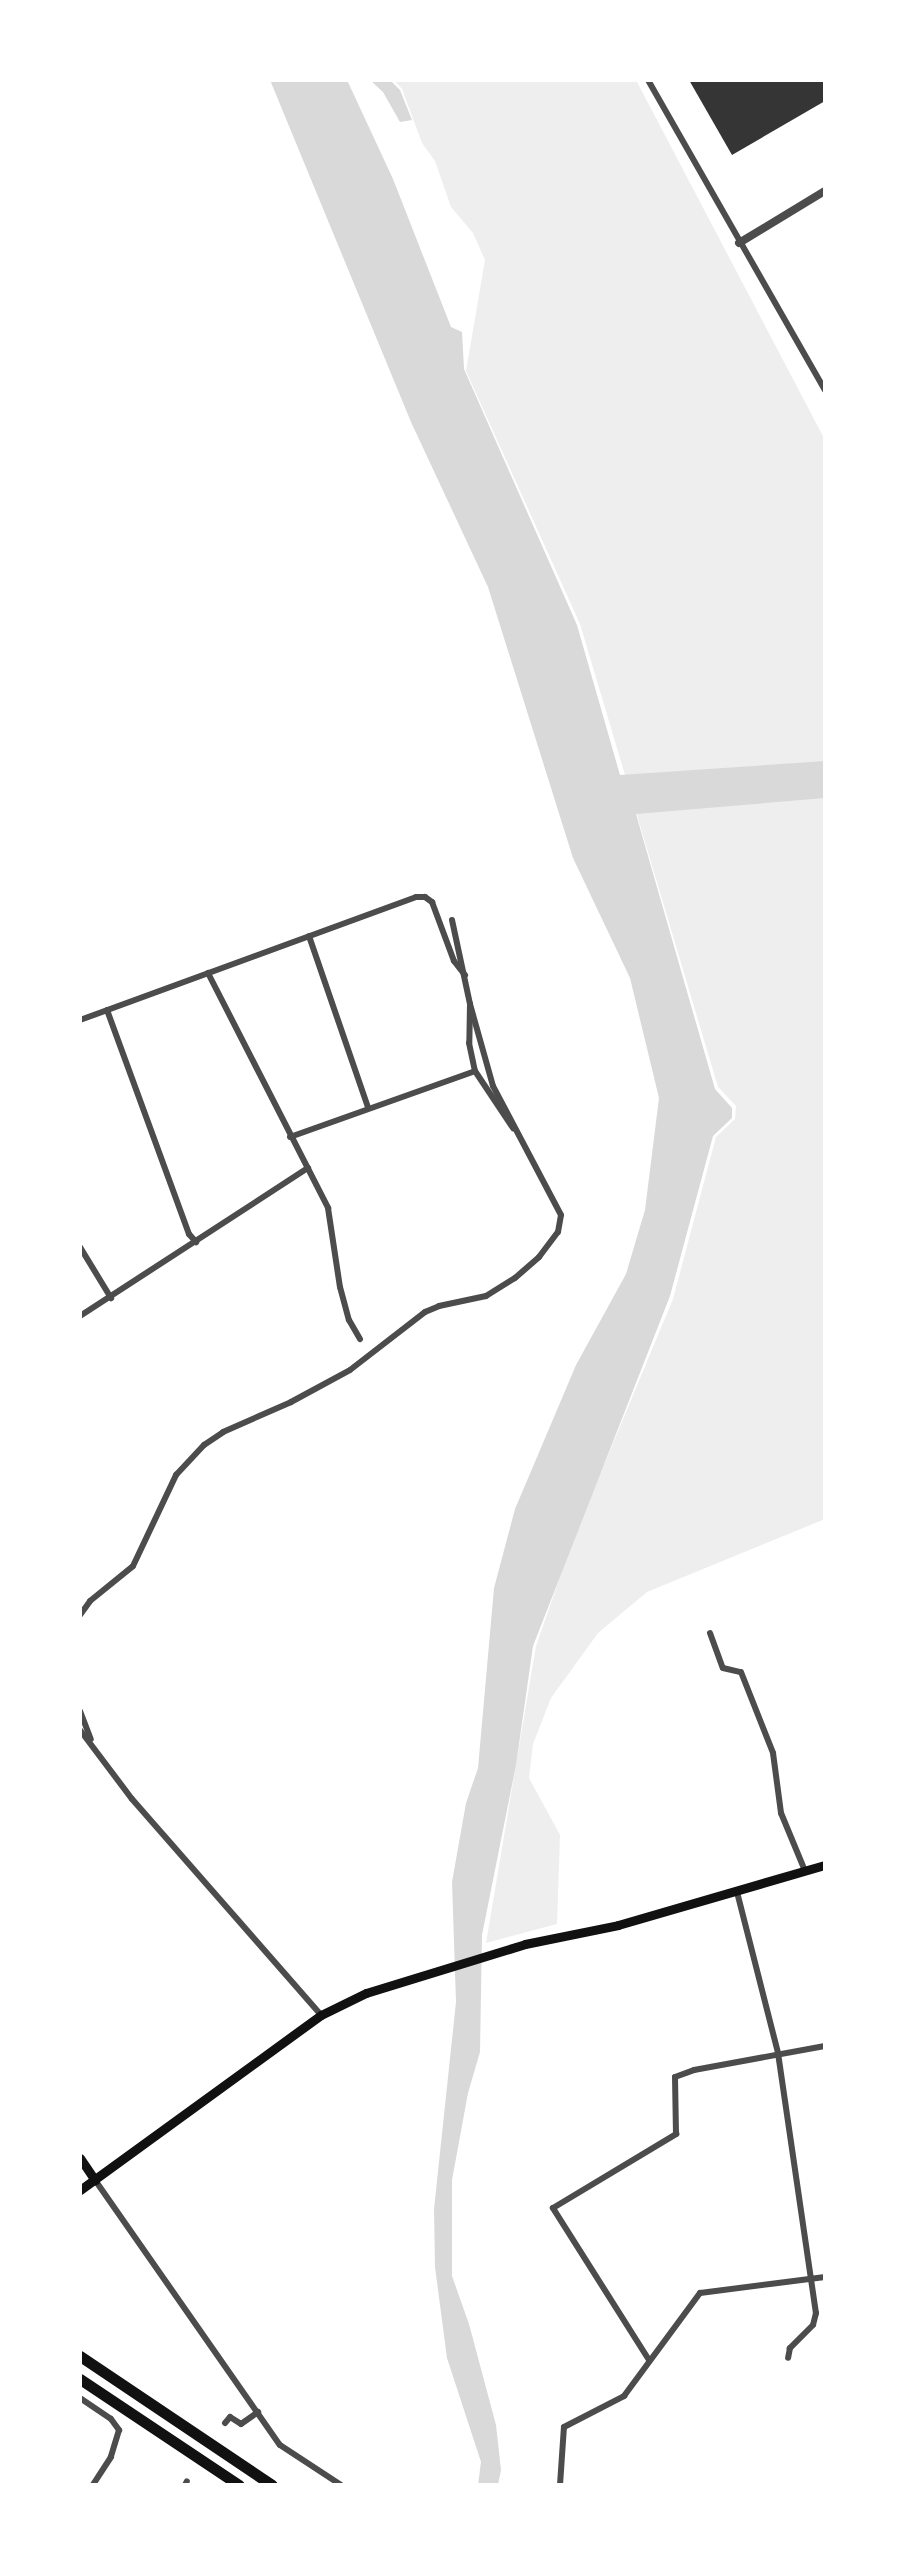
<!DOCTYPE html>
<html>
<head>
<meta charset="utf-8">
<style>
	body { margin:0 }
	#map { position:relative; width:905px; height:2565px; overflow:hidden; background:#fff; font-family:"Sofia Sans Condensed",sans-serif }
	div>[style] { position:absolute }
	.green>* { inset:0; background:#eee }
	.water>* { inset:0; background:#d9d9d9 }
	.building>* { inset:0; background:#353535 }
	.minor>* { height:6px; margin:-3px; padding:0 3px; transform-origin:3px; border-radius:3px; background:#4c4c4c }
	.tertiary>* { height:8px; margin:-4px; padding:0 4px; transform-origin:4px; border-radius:4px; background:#4c4c4c }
	.secondary>* { height:9px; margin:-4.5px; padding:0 4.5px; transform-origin:4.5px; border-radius:4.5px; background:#111 }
	.trunk>* { height:11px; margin:-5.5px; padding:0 5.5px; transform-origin:5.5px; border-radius:5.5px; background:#111 }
	span { translate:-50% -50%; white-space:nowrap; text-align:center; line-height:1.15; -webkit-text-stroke:6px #fff; paint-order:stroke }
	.frame { position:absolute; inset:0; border:82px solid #fff; pointer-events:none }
</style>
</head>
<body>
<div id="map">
	<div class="green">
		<div style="clip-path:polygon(394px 80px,636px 80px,825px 440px,825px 1519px,647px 1592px,598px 1633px,551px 1698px,533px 1744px,529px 1778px,560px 1835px,557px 1924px,486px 1943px,536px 1646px,574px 1537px,673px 1299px,716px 1137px,735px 1119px,736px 1106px,718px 1087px,580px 624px,466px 371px,485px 260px,473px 233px,451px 207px,435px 161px,422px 143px,402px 89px)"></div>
	</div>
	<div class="water">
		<div style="clip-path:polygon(270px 80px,347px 80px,393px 179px,451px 327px,462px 332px,464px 369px,577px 625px,620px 775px,825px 761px,825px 798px,636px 814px,715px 1089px,732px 1108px,732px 1118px,713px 1136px,670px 1296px,533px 1646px,516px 1765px,482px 1935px,480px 2052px,468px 2093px,452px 2180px,452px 2276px,469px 2324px,496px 2425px,501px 2470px,498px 2485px,478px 2485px,481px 2462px,447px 2358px,435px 2267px,434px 2209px,456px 2002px,452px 1882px,466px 1803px,478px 1768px,494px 1588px,515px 1509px,576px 1365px,626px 1274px,645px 1210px,659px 1098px,630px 978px,573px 858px,488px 587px,411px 422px)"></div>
		<div style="clip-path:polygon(370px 80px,390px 80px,400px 90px,412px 120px,400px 122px,383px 92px)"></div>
	</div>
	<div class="building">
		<div style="clip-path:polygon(689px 80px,825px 80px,825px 101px,732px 155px)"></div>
	</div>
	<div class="minor">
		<div style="left:648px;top:80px;width:357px;rotate:60.3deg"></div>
		<div style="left:452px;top:920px;width:86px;rotate:77.9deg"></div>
		<div style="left:470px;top:1004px;width:39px;rotate:91deg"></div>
		<div style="left:469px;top:1043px;width:29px;rotate:78deg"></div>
		<div style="left:475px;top:1071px;width:69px;rotate:56.3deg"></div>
		<div style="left:309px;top:936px;width:181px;rotate:71deg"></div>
		<div style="left:208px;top:973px;width:264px;rotate:62.9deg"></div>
		<div style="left:328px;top:1208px;width:80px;rotate:81.4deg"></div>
		<div style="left:340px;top:1287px;width:34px;rotate:75deg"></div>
		<div style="left:349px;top:1320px;width:22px;rotate:60deg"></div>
		<div style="left:107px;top:1010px;width:239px;rotate:69.9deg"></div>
		<div style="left:189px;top:1234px;width:11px;rotate:49deg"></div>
		<div style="left:80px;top:1020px;width:358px;rotate:-20.1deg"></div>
		<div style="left:416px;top:897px;width:9px"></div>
		<div style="left:425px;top:897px;width:9px;rotate:36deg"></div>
		<div style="left:432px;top:902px;width:63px;rotate:69.6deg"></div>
		<div style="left:454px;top:961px;width:18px;rotate:52deg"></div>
		<div style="left:290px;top:1137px;width:196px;rotate:-19.6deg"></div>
		<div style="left:80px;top:1247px;width:60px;rotate:58.7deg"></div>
		<div style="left:80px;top:1316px;width:272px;rotate:-33deg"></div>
		<div style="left:80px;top:1615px;width:17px;rotate:-54deg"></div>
		<div style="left:90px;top:1601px;width:55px;rotate:-39.1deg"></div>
		<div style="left:133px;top:1566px;width:101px;rotate:-64.7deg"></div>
		<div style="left:176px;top:1475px;width:41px;rotate:-47deg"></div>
		<div style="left:204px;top:1445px;width:23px;rotate:-34deg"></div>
		<div style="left:223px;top:1432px;width:74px;rotate:-23.8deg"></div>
		<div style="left:291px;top:1402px;width:67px;rotate:-28.5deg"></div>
		<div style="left:350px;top:1370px;width:95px;rotate:-37.7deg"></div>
		<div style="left:425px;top:1312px;width:15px;rotate:-23deg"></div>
		<div style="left:439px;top:1306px;width:48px;rotate:-12deg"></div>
		<div style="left:486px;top:1296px;width:34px;rotate:-32deg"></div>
		<div style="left:515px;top:1278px;width:32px;rotate:-41deg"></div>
		<div style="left:539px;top:1257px;width:31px;rotate:-53deg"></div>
		<div style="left:558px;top:1232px;width:17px;rotate:-80deg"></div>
		<div style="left:561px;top:1215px;width:146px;rotate:-117.8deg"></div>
		<div style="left:493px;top:1086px;width:85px;rotate:-105.7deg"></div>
		<div style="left:710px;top:1633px;width:37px;rotate:70deg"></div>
		<div style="left:723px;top:1668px;width:18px;rotate:13deg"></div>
		<div style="left:741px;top:1672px;width:87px;rotate:68.4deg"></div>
		<div style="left:773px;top:1753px;width:61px;rotate:82.4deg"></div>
		<div style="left:781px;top:1813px;width:63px;rotate:67.5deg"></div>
		<div style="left:80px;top:1711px;width:30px;rotate:69deg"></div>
		<div style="left:80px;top:1730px;width:86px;rotate:53deg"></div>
		<div style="left:132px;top:1799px;width:287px;rotate:48.8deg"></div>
		<div style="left:737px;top:1892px;width:166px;rotate:75.7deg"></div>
		<div style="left:778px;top:2053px;width:263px;rotate:81.7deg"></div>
		<div style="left:816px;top:2313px;width:12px;rotate:104deg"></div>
		<div style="left:813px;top:2325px;width:33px;rotate:135deg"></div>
		<div style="left:790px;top:2348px;width:10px;rotate:101deg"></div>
		<div style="left:95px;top:2180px;width:323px;rotate:55.1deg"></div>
		<div style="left:280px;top:2445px;width:73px;rotate:33.3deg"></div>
		<div style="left:649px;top:2360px;width:180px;rotate:-122.3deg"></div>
		<div style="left:553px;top:2208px;width:144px;rotate:-31deg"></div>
		<div style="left:676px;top:2134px;width:57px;rotate:-91deg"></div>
		<div style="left:675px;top:2077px;width:20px;rotate:-20deg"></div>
		<div style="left:694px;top:2070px;width:133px;rotate:-10.4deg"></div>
		<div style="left:80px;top:2398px;width:37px;rotate:34deg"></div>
		<div style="left:111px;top:2419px;width:14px;rotate:54deg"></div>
		<div style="left:119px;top:2430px;width:28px;rotate:107deg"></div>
		<div style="left:111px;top:2457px;width:33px;rotate:123deg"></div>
		<div style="left:225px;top:2423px;width:8px;rotate:-50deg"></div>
		<div style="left:230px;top:2417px;width:13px;rotate:32deg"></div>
		<div style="left:241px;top:2424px;width:21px;rotate:-35deg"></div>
		<div style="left:185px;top:2485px;width:4px;rotate:-63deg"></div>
		<div style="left:560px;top:2485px;width:58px;rotate:-86.1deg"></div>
		<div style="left:564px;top:2427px;width:68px;rotate:-27.3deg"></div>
		<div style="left:624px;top:2396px;width:128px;rotate:-53.6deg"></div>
		<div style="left:700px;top:2293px;width:126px;rotate:-7.3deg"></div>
	</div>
	<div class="tertiary">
		<div style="left:739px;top:243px;width:100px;rotate:-31.2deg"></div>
	</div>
	<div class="secondary">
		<div style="left:80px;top:2158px;width:27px;rotate:56deg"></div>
		<div style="left:80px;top:2190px;width:298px;rotate:-36deg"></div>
		<div style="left:321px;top:2015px;width:50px;rotate:-26.1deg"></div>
		<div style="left:366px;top:1993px;width:166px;rotate:-17.1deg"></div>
		<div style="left:525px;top:1944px;width:95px;rotate:-11.5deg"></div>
		<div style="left:618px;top:1925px;width:216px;rotate:-16.2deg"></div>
	</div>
	<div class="trunk">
		<div style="left:80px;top:2356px;width:231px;rotate:33.9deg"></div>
		<div style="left:80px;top:2379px;width:191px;rotate:33.7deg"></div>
	</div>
	<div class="frame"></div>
</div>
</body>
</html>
